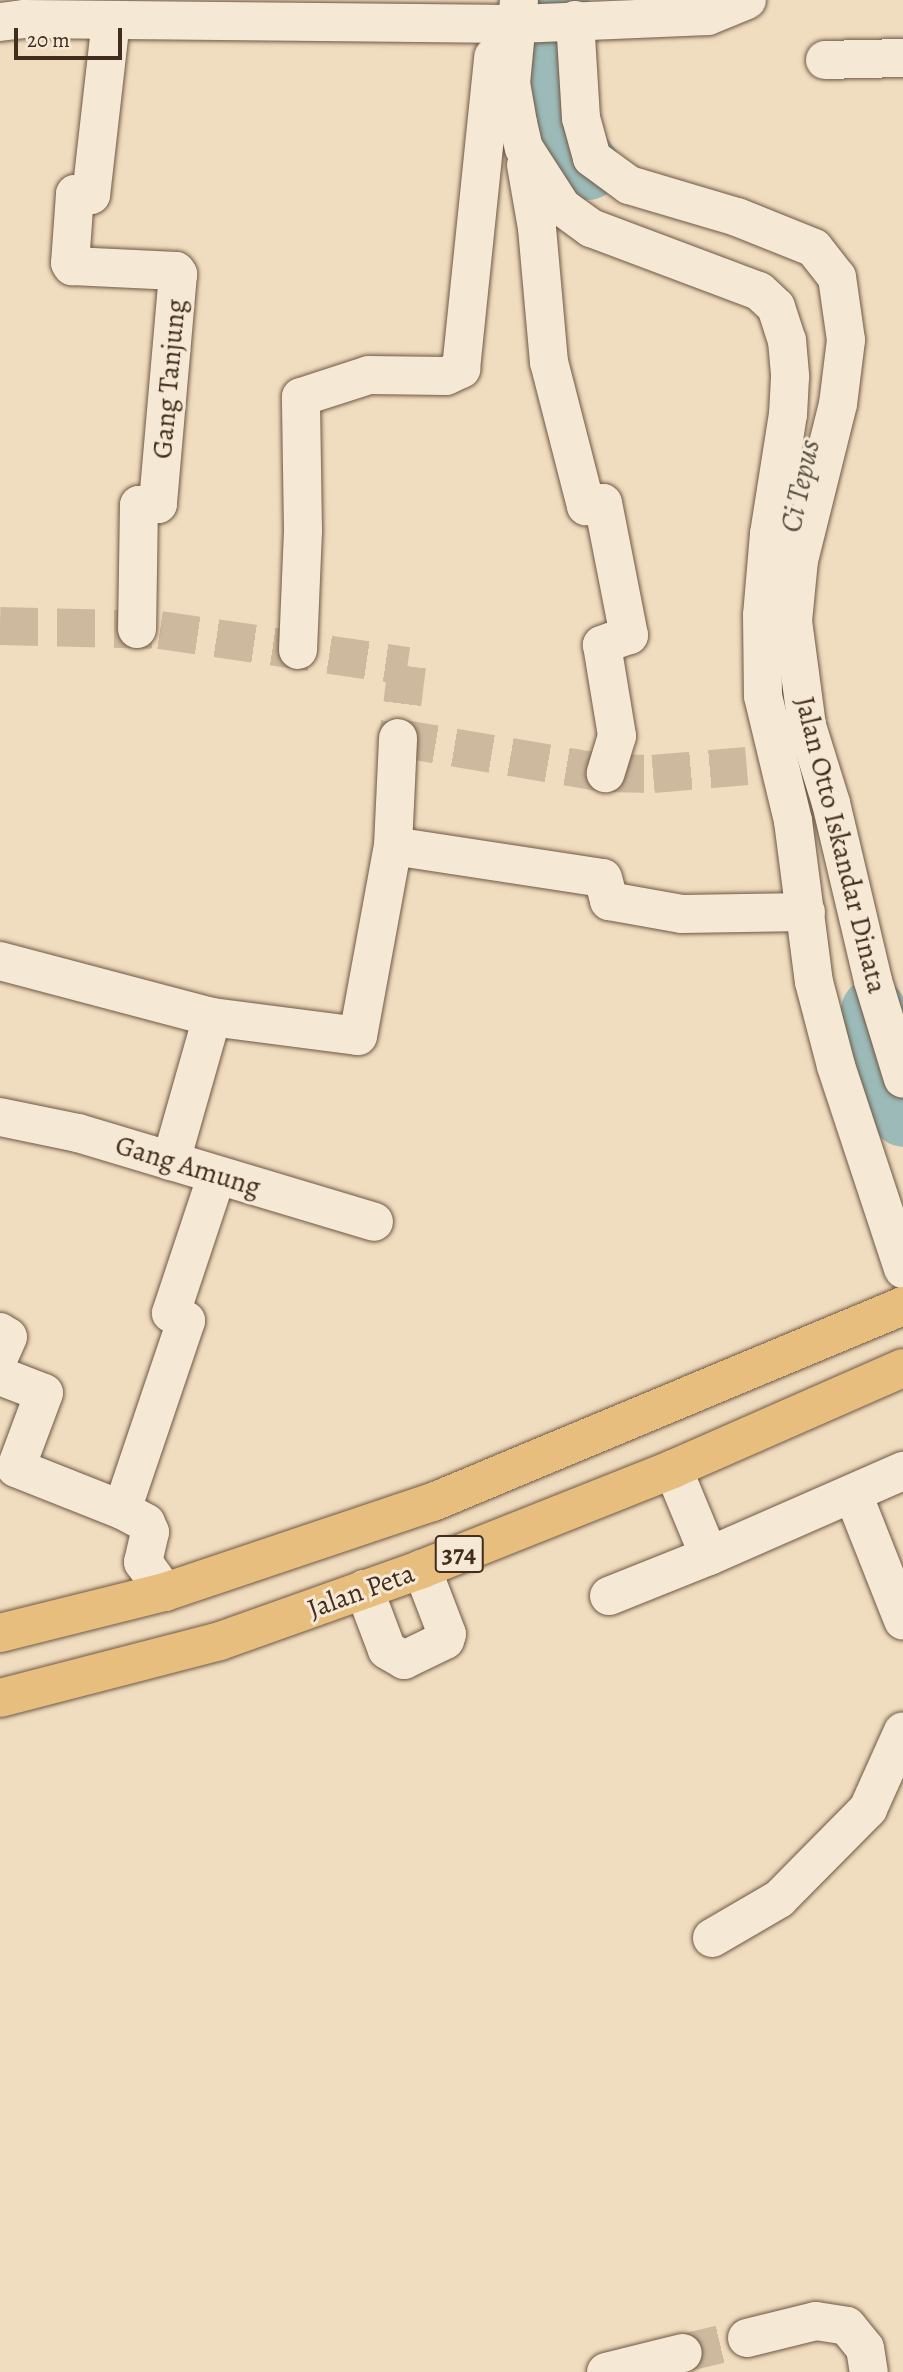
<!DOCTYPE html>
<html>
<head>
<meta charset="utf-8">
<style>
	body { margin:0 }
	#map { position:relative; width:903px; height:2372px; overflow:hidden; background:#f0dcbe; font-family:Alegreya,serif }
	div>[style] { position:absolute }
	.river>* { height:65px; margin:-32.5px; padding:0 32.5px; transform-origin:32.5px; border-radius:32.5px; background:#9bbab8 }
	.minor-tunnel>* { height:38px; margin-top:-19px; transform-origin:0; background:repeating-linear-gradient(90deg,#cdb99e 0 38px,transparent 0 57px) }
	.roads { filter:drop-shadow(0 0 2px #6e5845) drop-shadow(0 0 2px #6e5845) }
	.minor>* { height:38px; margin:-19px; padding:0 19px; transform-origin:19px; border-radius:19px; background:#f5e8d5 }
	.major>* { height:38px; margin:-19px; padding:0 19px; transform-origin:19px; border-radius:19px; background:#e8be7f }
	span { translate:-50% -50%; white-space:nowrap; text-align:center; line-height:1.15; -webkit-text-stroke:6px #f5e8d5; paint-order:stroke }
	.shield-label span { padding:2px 5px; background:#f5e8d5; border:2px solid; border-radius:5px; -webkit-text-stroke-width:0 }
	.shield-label { font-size:26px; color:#422c1d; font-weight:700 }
	.street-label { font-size:28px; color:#422c1d }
	.water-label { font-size:30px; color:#585044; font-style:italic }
	.scale { position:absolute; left:14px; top:28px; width:108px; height:32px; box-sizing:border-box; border:4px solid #422c1d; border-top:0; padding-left:9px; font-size:21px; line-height:24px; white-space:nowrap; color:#422c1d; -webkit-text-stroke:5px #f5e8d5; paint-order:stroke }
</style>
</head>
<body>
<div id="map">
	<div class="river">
		<div style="left:556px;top:0;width:66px;rotate:90deg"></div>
		<div style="left:556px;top:66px;width:79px;rotate:79.8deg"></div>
		<div style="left:570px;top:144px;width:29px;rotate:52deg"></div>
		<div style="left:873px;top:1010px;width:108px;rotate:73.9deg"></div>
	</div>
	<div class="minor-tunnel">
		<div style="left:0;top:626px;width:160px;rotate:1.4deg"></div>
		<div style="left:160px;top:630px;width:250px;rotate:8.3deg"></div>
		<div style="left:407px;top:666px;width:73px;rotate:97.1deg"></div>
		<div style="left:398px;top:738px;width:211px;rotate:9.6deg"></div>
		<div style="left:606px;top:773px;width:47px;rotate:1.2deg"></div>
		<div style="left:653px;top:774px;width:94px;rotate:-4.9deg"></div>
		<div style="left:683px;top:2353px;width:66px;rotate:-13.2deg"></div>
	</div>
	<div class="roads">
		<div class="minor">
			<div style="left:519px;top:0;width:83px;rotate:95.5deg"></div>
			<div style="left:511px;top:83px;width:41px;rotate:80.1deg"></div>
			<div style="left:518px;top:123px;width:26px;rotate:77deg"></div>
			<div style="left:524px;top:148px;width:70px;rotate:57.2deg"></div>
			<div style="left:562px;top:207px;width:36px;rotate:36deg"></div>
			<div style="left:591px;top:228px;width:179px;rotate:20.6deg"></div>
			<div style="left:759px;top:291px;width:23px;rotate:43deg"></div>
			<div style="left:776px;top:307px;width:35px;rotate:72deg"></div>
			<div style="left:787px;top:340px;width:37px;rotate:85deg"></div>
			<div style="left:790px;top:377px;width:37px;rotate:93deg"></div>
			<div style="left:788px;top:414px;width:121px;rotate:99deg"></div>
			<div style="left:769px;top:534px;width:81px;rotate:94.9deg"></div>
			<div style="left:762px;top:615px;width:81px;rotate:89.3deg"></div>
			<div style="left:763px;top:696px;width:129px;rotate:76.5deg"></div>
			<div style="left:793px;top:821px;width:162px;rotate:82.6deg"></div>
			<div style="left:814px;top:982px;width:87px;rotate:75.3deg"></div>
			<div style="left:836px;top:1066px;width:214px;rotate:71.7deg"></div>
			<div style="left:111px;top:20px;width:176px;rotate:96.5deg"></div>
			<div style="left:91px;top:195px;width:16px;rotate:-176deg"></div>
			<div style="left:75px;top:194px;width:69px;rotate:94.1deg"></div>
			<div style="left:70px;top:263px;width:4px;rotate:56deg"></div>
			<div style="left:72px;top:266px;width:104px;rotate:2.8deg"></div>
			<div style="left:176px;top:271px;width:4px;rotate:56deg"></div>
			<div style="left:178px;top:274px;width:231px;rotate:95deg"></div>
			<div style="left:158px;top:504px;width:19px;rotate:177deg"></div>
			<div style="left:139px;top:505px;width:124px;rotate:90.9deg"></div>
			<div style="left:575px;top:20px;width:98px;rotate:86.5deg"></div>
			<div style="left:581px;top:118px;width:41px;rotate:74.6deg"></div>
			<div style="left:592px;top:158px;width:46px;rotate:36.1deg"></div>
			<div style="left:629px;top:185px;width:113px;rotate:16.5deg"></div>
			<div style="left:737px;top:217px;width:83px;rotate:21.9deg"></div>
			<div style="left:814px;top:248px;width:37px;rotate:52deg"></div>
			<div style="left:837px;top:277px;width:64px;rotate:81.9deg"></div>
			<div style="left:846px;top:340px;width:64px;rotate:97.1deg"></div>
			<div style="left:838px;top:404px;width:161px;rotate:104deg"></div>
			<div style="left:799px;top:560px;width:61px;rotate:95.6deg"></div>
			<div style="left:793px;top:621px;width:106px;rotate:82.4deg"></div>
			<div style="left:807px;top:726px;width:81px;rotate:72.7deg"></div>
			<div style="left:831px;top:803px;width:183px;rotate:76.7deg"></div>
			<div style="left:873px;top:981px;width:102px;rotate:73deg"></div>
			<div style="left:0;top:22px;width:25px;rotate:-7deg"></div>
			<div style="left:25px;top:19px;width:493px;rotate:0.6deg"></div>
			<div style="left:518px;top:24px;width:190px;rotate:-2.4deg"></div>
			<div style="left:708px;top:16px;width:42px;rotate:-22.3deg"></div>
			<div style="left:825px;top:60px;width:78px;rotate:-1.5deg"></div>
			<div style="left:526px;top:165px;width:64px;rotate:80.1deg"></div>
			<div style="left:537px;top:228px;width:135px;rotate:84.9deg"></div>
			<div style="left:549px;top:362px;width:149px;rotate:75.6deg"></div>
			<div style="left:586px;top:506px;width:17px;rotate:-10deg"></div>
			<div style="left:603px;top:503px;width:135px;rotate:78.9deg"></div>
			<div style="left:629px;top:635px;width:29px;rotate:160deg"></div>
			<div style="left:602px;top:645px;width:92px;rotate:80.6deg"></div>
			<div style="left:617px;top:736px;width:39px;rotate:107deg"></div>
			<div style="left:298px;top:650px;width:119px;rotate:-87.6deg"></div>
			<div style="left:303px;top:531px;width:134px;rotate:-90.9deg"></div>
			<div style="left:301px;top:397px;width:71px;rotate:-17.9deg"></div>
			<div style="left:369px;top:375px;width:77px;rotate:0.7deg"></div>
			<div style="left:446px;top:376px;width:17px;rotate:-25deg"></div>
			<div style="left:461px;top:369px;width:314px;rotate:-84.1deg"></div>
			<div style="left:393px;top:846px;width:212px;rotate:8.7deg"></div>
			<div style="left:603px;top:878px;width:24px;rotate:75deg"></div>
			<div style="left:609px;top:901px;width:74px;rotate:10.1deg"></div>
			<div style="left:682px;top:914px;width:124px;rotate:-0.9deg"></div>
			<div style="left:0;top:961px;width:219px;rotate:14.8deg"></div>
			<div style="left:212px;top:1017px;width:150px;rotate:105.9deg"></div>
			<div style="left:212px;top:1017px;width:147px;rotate:7.4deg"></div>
			<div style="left:358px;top:1036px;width:193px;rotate:-79.6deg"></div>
			<div style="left:393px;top:846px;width:108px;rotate:-87.3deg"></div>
			<div style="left:0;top:1117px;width:80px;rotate:11.6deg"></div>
			<div style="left:78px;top:1133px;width:309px;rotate:16.7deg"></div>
			<div style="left:0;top:1332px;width:9px;rotate:32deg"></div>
			<div style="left:8px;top:1337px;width:20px;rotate:114deg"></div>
			<div style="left:0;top:1376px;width:47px;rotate:21.1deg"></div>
			<div style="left:44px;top:1393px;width:80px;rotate:110.5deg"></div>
			<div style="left:16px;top:1468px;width:114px;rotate:21.6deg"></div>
			<div style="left:122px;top:1510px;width:200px;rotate:-71.3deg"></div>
			<div style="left:186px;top:1321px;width:17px;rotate:-152deg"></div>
			<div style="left:171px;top:1313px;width:145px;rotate:-71.6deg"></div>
			<div style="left:673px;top:1469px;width:94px;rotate:67.5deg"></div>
			<div style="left:709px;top:1556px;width:212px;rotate:-23.7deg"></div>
			<div style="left:853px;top:1494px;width:136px;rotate:68.4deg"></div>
			<div style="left:122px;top:1510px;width:27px;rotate:28deg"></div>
			<div style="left:146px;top:1523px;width:10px;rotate:66deg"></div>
			<div style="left:150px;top:1532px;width:31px;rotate:103deg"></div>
			<div style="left:143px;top:1562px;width:37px;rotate:54deg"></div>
			<div style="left:364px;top:1589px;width:65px;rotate:69.3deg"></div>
			<div style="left:387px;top:1650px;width:20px;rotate:30deg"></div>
			<div style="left:404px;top:1660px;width:46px;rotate:-26deg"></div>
			<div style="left:445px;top:1640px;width:6px;rotate:-72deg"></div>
			<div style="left:447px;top:1634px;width:70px;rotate:-111deg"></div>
			<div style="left:609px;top:1596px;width:108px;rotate:-21.8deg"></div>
			<div style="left:712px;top:1938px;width:78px;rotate:-30.2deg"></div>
			<div style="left:779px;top:1899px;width:127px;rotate:-45.3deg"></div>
			<div style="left:868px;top:1809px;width:85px;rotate:-65.8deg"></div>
			<div style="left:747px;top:2338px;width:71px;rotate:-13.8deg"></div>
			<div style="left:816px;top:2321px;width:31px;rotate:9deg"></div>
			<div style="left:847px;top:2326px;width:28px;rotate:51deg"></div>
			<div style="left:865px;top:2348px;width:24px;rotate:81deg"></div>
			<div style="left:606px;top:2372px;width:79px;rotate:-13.9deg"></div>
		</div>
		<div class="major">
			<div style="left:0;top:1633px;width:170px;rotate:-14deg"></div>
			<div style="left:165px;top:1592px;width:283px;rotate:-18.6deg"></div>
			<div style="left:433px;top:1502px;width:509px;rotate:-22.64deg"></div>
			<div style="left:0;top:1698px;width:227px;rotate:-14.5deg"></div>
			<div style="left:220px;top:1641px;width:214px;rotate:-19.6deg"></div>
			<div style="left:422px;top:1569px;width:270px;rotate:-21.7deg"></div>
			<div style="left:673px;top:1469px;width:251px;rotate:-23.7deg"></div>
		</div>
	</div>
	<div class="shield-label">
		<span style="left:459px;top:1554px">374</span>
	</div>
	<div class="street-label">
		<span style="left:169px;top:379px;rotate:-85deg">Gang Tanjung</span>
		<span style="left:841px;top:845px;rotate:76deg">Jalan Otto Iskandar Dinata</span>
		<span style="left:188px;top:1166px;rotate:17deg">Gang Amung</span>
		<span style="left:361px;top:1591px;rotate:-20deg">Jalan Peta</span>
	</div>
	<div class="water-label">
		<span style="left:800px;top:486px;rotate:-78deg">Ci Tepus</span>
	</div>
	<div class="scale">20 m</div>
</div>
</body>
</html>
